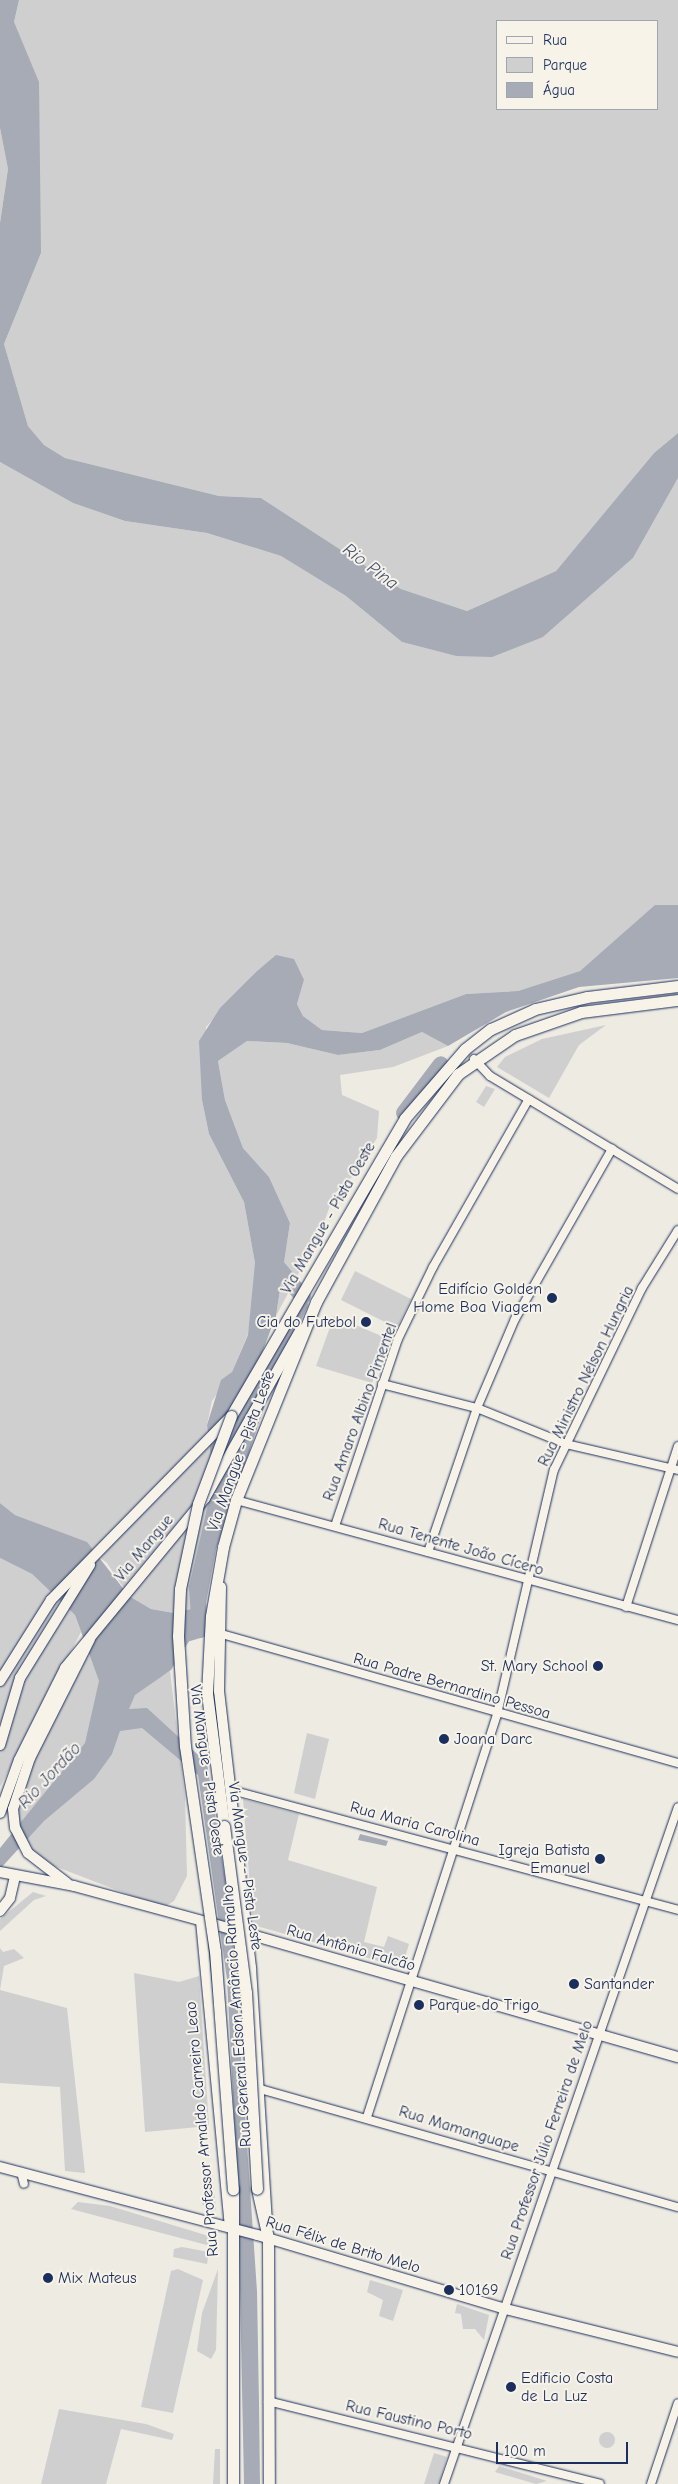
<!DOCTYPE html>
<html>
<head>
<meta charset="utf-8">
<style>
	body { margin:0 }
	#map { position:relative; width:678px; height:2484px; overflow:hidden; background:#eeebe2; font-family:"Comic Neue",sans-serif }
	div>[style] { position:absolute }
	.green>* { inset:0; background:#cfcfcf }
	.round { border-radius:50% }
	.water>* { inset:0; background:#a6abb5 }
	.river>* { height:16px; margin:-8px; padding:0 8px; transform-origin:8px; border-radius:8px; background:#a6abb5 }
	.roads { filter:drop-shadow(0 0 1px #1b2f5e) drop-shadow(0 0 1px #1b2f5e) }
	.minor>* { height:8px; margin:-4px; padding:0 4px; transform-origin:4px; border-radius:4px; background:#f7f3e8 }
	.secondary>* { height:10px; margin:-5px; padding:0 5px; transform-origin:5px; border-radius:5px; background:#f7f3e8 }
	.primary>* { height:11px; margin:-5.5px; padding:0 5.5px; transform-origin:5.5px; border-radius:5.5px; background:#f7f3e8 }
	.bridges { filter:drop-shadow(0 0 1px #1b2f5e) drop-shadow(0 0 1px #1b2f5e) }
	.primary-bridge>* { height:11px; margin:-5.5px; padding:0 5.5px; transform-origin:5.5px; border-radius:5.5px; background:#f7f3e8 }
	.dots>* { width:14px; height:14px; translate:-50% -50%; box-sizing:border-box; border:2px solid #f7f3e8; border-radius:50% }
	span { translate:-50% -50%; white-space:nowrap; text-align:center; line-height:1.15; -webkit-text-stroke:4px #f7f3e8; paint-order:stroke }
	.street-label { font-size:16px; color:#1b2f5e }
	.poi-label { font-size:16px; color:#1b2f5e }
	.right { translate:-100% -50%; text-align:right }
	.left { translate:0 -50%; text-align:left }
	.water-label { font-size:18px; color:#455478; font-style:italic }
	.legend { position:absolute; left:496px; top:20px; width:162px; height:90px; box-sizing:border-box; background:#f7f3e8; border:1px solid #9fa5b1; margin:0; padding:6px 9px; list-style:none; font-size:15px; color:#1b2f5e }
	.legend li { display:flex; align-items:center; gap:10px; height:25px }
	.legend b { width:25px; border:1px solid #9fa5b1 }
	.scale { position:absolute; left:496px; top:2442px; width:132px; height:22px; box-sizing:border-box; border:2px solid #1b2f5e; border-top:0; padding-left:6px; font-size:15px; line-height:18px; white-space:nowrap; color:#1b2f5e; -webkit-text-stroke:4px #f7f3e8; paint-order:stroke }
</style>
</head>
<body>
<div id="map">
	<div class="green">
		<div style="clip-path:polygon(evenodd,19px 0,678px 0,678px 433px,654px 453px,556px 571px,467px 611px,401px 589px,261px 498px,219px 496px,65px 458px,44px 445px,28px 426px,4px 344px,41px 253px,14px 22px,19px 0,497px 21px,657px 21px,657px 109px,497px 109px,497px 21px)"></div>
		<div style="clip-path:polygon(0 128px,8px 169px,0 223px)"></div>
		<div style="clip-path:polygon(0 462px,73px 503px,125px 521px,207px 533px,281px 556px,346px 596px,402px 642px,456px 656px,543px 637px,633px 558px,678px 478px,678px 905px,655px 906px,580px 971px,518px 991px,466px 994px,362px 1033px,322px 1030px,303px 1016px,297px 1004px,304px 980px,256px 972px,206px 1027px,202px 1100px,209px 1134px,244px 1202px,255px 1263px,255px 1292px,248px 1334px,232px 1372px,212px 1401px,207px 1425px,217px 1510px,205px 1583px,191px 1609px,174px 1613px,151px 1609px,129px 1596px,107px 1563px,72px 1537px,15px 1515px,0 1503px)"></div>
		<div style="clip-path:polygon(606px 1025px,579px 1045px,549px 1098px,497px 1067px,505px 1057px,542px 1039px)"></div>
		<div style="clip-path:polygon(422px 1032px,448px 1046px,393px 1067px,340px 1075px,342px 1095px,379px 1111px,377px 1138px,353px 1176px,334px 1194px,321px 1231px,276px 1316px,290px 1223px,269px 1177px,243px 1148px,225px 1100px,218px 1061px,247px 1041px,287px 1043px,338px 1055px,380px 1050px)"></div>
		<div style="clip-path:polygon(486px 1086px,495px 1089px,484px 1107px,476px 1102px)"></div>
		<div style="clip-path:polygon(355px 1271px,411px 1299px,397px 1328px,341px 1300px)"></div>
		<div style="clip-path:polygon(334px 1316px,391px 1340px,372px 1383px,316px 1366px)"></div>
		<div style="clip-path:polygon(0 1558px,32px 1574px,75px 1615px,81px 1632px,0 1787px)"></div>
		<div style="clip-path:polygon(89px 1653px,109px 1708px,170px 1671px,185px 1797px,187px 1876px,174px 1901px,163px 1908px,44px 1862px,26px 1844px,19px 1827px,16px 1809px,38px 1743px)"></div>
		<div style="clip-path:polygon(307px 1733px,329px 1739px,315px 1799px,294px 1793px)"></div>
		<div style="clip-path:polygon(243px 1799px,299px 1814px,288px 1860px,377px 1887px,364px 1942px,384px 1947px,388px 1936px,409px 1944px,403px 1964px,399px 1967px,340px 1950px,334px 1939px,327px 1946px,253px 1925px)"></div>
		<div style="clip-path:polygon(33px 1892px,46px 1896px,34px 1900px,0 1931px,0 1919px)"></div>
		<div style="clip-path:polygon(0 1948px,3px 1952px,14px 1949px,24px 1958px,4px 1966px,0 1990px)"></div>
		<div style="clip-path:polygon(134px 1973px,179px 1982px,199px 1976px,209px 2126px,145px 2132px)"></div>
		<div style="clip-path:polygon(0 1990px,67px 2008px,85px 2173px,65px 2171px,60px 2087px,0 2083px)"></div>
		<div style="clip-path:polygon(212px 2174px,216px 2209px,212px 2212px,202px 2204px)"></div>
		<div style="clip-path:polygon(78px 2202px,110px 2206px,212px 2237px,218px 2248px,71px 2209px)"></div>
		<div style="clip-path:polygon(182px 2247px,209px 2252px,207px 2264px,173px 2257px,174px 2249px)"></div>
		<div style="clip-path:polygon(178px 2269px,203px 2280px,173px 2413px,141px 2407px,171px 2271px)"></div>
		<div style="clip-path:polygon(218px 2269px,216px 2350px,211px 2359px,197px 2351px,202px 2313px)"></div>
		<div style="clip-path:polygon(370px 2280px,403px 2290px,393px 2321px,379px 2316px,383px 2300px,367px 2292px)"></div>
		<div style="clip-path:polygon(457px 2304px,489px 2315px,484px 2340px,475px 2329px,463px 2329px,461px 2314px,455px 2313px)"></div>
		<div style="clip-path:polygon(59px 2409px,146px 2424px,174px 2434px,172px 2440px,121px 2429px,106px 2484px,41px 2484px)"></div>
		<div class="round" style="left:599px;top:2432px;width:16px;height:16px"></div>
		<div style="clip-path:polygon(215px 2449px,220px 2449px,220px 2484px,213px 2484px)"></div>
		<div style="clip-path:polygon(434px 2453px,447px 2457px,439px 2484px,424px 2484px)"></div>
		<div style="clip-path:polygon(499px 2466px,547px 2481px,536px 2484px,495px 2472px)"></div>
	</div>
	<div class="water">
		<div style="clip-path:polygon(0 0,19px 0,14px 22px,39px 82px,41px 253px,4px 344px,28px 426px,44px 445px,65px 458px,219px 496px,261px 498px,401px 589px,467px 611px,556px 571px,654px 453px,678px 433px,678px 478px,633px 558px,543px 637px,492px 657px,456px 656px,402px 642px,346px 596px,281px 556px,207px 533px,125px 521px,73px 503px,0 462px,0 223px,8px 169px,0 128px)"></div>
		<div style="clip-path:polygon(655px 905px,678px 905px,678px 978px,579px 987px,506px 1012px,448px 1046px,422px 1032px,380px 1050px,338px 1055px,287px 1043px,247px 1041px,218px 1061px,225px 1100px,243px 1148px,269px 1177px,290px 1223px,276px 1316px,253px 1376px,266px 1358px,265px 1405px,216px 1549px,203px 1619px,171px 1670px,135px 1695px,129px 1709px,147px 1708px,207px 1763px,232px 1924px,257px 2291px,259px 2403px,260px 2484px,244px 2484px,238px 2193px,227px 1979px,198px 1775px,142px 1728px,120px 1731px,112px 1754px,94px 1779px,44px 1821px,0 1869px,0 1848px,85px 1743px,99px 1681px,75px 1615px,32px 1574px,0 1558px,0 1503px,15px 1515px,87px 1542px,129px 1596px,151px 1609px,174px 1613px,191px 1609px,201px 1597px,217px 1510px,207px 1425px,221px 1380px,232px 1372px,248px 1335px,255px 1263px,244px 1202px,209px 1134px,202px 1100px,199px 1041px,220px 1008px,256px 972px,276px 955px,294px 959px,304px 980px,297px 1004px,303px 1016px,322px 1030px,362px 1033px,466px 994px,518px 991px,580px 971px)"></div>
		<div style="clip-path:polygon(360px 1834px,388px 1841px,386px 1846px,358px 1840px)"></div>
	</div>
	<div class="river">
		<div style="left:404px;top:1113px;width:61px;rotate:-52.9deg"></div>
		<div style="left:269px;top:1257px;width:52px;rotate:49.6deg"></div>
		<div style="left:255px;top:1399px;width:105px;rotate:-64.7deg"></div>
		<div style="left:175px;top:1637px;width:26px;rotate:-16deg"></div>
		<div style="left:200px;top:1630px;width:42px;rotate:-94.1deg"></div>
		<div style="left:197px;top:1588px;width:112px;rotate:-77.1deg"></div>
	</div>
	<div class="roads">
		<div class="minor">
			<div style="left:474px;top:1059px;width:23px;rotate:47deg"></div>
			<div style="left:490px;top:1076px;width:219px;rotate:31deg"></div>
			<div style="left:382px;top:1384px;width:98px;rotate:14.2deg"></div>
			<div style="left:477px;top:1408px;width:96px;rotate:22deg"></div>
			<div style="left:566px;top:1444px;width:115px;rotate:13.1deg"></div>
			<div style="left:236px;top:1500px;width:458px;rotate:15.2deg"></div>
			<div style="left:335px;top:1526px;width:197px;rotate:-71.4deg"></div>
			<div style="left:398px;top:1339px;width:80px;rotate:-64.1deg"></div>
			<div style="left:433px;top:1267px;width:193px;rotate:-60.3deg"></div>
			<div style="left:428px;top:1552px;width:152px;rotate:-71.2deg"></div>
			<div style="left:477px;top:1408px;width:97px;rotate:-66.9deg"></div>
			<div style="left:515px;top:1319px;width:196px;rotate:-60.3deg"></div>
			<div style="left:626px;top:1607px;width:169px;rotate:-72.1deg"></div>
			<div style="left:218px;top:1633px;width:478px;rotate:15.8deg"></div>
			<div style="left:231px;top:1790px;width:463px;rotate:15deg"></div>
			<div style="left:260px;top:2089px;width:434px;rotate:15.8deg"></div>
			<div style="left:367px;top:2117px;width:423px;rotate:-72.1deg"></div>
			<div style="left:497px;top:1714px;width:251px;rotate:-76.9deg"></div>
			<div style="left:554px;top:1470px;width:202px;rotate:-64.2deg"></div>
			<div style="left:642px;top:1288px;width:68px;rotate:-58.2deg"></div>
			<div style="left:21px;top:2172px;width:12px;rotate:76deg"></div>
			<div style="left:268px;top:2401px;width:342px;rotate:14deg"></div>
			<div style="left:444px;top:2484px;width:716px;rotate:-70.93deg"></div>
			<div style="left:651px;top:2484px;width:85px;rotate:-71.6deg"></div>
		</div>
		<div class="secondary">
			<div style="left:221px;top:1587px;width:104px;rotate:91.1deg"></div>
			<div style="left:219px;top:1691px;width:279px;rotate:83.4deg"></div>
			<div style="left:251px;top:1968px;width:253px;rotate:86.4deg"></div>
			<div style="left:0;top:1681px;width:96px;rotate:-57.8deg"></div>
			<div style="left:51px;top:1600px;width:256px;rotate:-45.6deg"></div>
			<div style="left:0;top:1745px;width:70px;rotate:-73.4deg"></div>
			<div style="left:20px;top:1678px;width:133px;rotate:-58.2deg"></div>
			<div style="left:0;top:1813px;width:56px;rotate:-70.3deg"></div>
			<div style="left:19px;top:1760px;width:103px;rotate:-63.4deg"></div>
			<div style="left:65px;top:1668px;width:220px;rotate:-50.5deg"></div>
			<div style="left:205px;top:1498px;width:194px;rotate:-60.4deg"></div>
			<div style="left:0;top:1872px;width:75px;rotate:10.7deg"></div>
			<div style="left:74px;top:1886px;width:141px;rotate:15.2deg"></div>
			<div style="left:210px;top:1923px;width:487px;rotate:16deg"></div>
			<div style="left:67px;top:1883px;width:49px;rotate:-142.4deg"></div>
			<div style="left:28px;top:1853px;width:28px;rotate:-117deg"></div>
			<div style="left:15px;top:1828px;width:19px;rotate:-96deg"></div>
			<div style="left:13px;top:1809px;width:54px;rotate:-71.6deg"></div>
			<div style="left:30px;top:1758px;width:133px;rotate:-63.2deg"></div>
			<div style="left:0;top:1911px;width:16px;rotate:-52deg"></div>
			<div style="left:10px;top:1898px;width:23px;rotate:-77deg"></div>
			<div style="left:201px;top:1921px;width:307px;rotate:84.6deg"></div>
			<div style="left:0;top:2167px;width:266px;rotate:14.8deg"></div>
			<div style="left:257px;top:2235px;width:256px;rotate:16.6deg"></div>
			<div style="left:502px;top:2308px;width:181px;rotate:14deg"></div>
		</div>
		<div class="primary">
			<div style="left:231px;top:1416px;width:345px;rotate:-59.7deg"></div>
			<div style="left:405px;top:1118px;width:91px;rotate:-49deg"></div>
			<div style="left:465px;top:1049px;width:33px;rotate:-38deg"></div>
			<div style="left:491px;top:1029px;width:48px;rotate:-24.4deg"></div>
			<div style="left:535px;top:1009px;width:53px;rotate:-13deg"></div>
			<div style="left:587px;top:997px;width:92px;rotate:-6.9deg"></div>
			<div style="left:224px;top:1826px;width:133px;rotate:-97.3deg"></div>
			<div style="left:207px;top:1694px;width:78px;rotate:-87.1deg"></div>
			<div style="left:211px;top:1616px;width:70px;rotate:-80.1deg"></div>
			<div style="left:223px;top:1547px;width:49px;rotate:-74.5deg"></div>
			<div style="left:236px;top:1500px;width:214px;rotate:-68deg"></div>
			<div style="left:316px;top:1302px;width:166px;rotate:-61.3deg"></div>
			<div style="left:396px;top:1156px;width:103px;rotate:-52.9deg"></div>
			<div style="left:458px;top:1074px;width:69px;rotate:-34.4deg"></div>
			<div style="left:515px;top:1035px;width:70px;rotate:-19.2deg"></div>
			<div style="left:581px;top:1012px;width:98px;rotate:-7.1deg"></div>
			<div style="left:257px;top:2189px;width:50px;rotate:77.3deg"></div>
			<div style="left:268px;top:2238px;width:246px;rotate:89.8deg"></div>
			<div style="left:233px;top:2484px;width:295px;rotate:-90deg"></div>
		</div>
	</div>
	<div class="bridges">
		<div class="primary-bridge">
			<div style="left:231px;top:1416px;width:94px;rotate:110.6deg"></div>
			<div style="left:198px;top:1504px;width:87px;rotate:102deg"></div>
			<div style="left:180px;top:1589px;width:47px;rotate:92.4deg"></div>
			<div style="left:178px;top:1636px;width:110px;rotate:86.4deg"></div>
			<div style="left:185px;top:1746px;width:207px;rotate:81.7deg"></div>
			<div style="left:215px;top:1951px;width:239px;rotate:85.7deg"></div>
			<div style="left:224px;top:1826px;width:167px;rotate:82.5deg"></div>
			<div style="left:246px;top:1992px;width:197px;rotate:86.8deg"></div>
		</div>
	</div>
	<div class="dots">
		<div style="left:552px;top:1298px;background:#1b2f5e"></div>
		<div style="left:366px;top:1322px;background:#1b2f5e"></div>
		<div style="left:598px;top:1666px;background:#1b2f5e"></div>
		<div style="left:444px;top:1739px;background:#1b2f5e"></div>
		<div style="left:600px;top:1859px;background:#1b2f5e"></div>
		<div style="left:574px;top:1984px;background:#1b2f5e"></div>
		<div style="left:419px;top:2005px;background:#1b2f5e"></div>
		<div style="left:48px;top:2278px;background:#1b2f5e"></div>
		<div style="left:449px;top:2290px;background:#1b2f5e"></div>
		<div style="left:511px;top:2387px;background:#1b2f5e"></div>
	</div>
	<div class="street-label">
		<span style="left:328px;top:1218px;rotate:-60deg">Via Mangue - Pista Oeste</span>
		<span style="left:586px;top:1376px;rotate:-64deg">Rua Ministro Nélson Hungria</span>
		<span style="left:360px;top:1412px;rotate:-70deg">Rua Amaro Albino Pimentel</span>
		<span style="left:241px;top:1451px;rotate:-70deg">Via Mangue - Pista Leste</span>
		<span style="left:461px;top:1547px;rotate:16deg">Rua Tenente João Cícero</span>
		<span style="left:144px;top:1548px;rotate:-50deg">Via Mangue</span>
		<span style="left:452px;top:1686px;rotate:16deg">Rua Padre Bernardino Pessoa</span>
		<span style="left:207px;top:1770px;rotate:82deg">Via Mangue - Pista Oeste</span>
		<span style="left:415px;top:1824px;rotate:15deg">Rua Maria Carolina</span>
		<span style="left:245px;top:1866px;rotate:82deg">Via Mangue - Pista Leste</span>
		<span style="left:351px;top:1948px;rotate:16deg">Rua Antônio Falcão</span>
		<span style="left:237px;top:2016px;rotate:-94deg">Rua General Edson Amâncio Ramalho</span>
		<span style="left:202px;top:2129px;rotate:-95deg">Rua Professor Arnaldo Carneiro Leao</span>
		<span style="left:459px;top:2129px;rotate:17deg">Rua Mamanguape</span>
		<span style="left:547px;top:2140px;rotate:-71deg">Rua Professor Júlio Ferreira de Melo</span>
		<span style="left:343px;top:2245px;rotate:17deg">Rua Félix de Brito Melo</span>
		<span style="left:409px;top:2420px;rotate:13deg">Rua Faustino Porto</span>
	</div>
	<div class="poi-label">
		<span class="right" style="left:542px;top:1298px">Edifício Golden<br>Home Boa Viagem</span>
		<span class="right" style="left:356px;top:1322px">Cia do Futebol</span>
		<span class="right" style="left:588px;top:1666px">St. Mary School</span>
		<span class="left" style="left:454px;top:1739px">Joana Darc</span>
		<span class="right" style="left:590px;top:1859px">Igreja Batista<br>Emanuel</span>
		<span class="left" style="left:584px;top:1984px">Santander</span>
		<span class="left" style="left:429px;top:2005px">Parque do Trigo</span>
		<span class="left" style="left:58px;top:2278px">Mix Mateus</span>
		<span class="left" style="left:459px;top:2290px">10169</span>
		<span class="left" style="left:521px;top:2387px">Edificio Costa<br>de La Luz</span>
	</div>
	<div class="water-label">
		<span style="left:370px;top:567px;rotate:37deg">Rio Pina</span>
		<span style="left:50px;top:1776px;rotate:-47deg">Rio Jordão</span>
	</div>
	<ul class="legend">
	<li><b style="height:6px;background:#f7f3e8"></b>Rua</li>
	<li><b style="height:14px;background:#cfcfcf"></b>Parque</li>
	<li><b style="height:14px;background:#a6abb5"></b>Água</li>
	</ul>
	<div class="scale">100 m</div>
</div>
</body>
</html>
